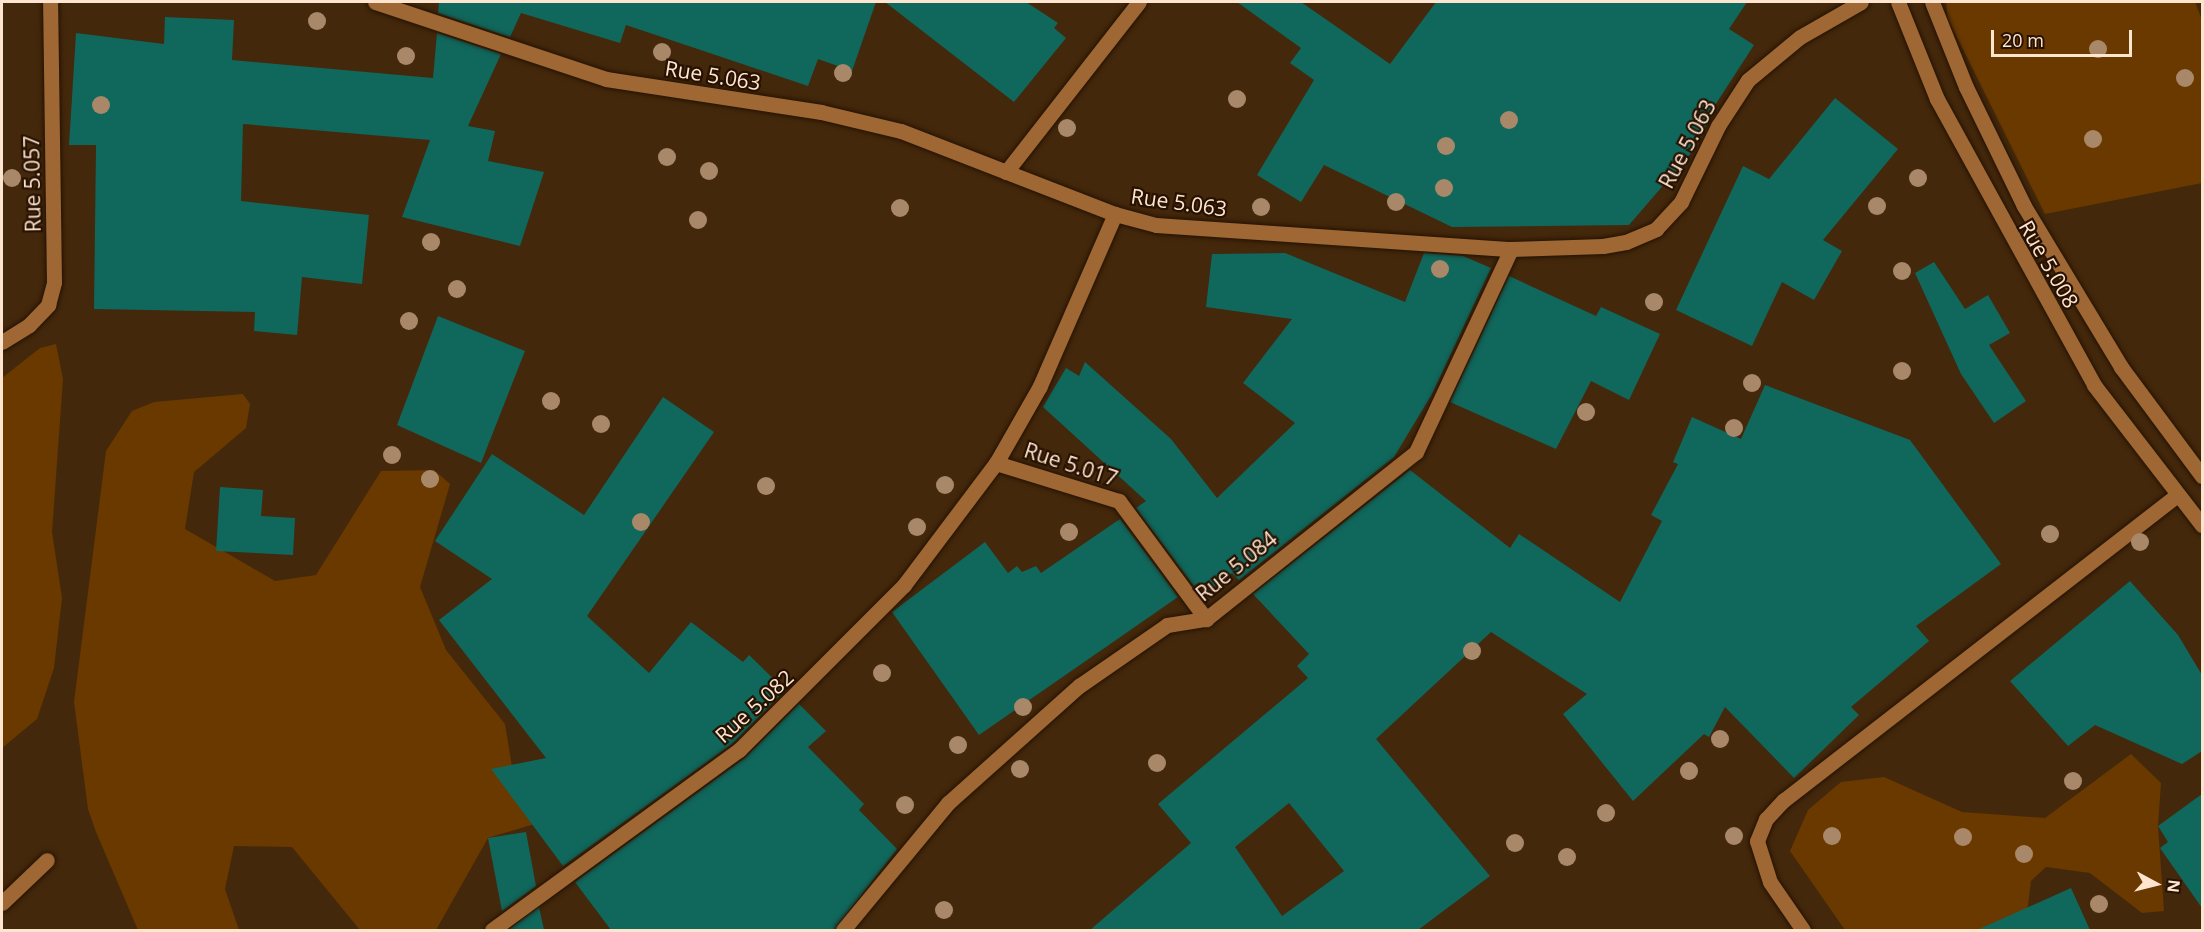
<!DOCTYPE html>
<html>
<head>
<meta charset="utf-8">
<style>
	body { margin:0 }
	#map { position:relative; width:2204px; height:932px; overflow:hidden; background:#44280b; font-family:"Open Sans",sans-serif }
	div>[style] { position:absolute }
	.green>* { inset:0; background:#693900 }
	.building>* { inset:0; background:#10675c }
	.roads { filter:drop-shadow(0 0 2px #241304) drop-shadow(0 0 2px #241304) }
	.minor>* { height:15px; margin:-7.5px; padding:0 7.5px; transform-origin:7.5px; border-radius:7.5px; background:#9e6733 }
	.secondary>* { height:15px; margin:-7.5px; padding:0 7.5px; transform-origin:7.5px; border-radius:7.5px; background:#9e6733 }
	.trees>* { width:18px; height:18px; margin:-9px; border-radius:50%; background:#a9886a }
	span { translate:-50% -50%; white-space:nowrap; text-align:center; line-height:1.15; -webkit-text-stroke:4.5px #271100; paint-order:stroke }
	.street-label { font-size:21px; color:#fee5d0 }
	.frame { position:absolute; inset:0; border:3px solid #fee5d0; pointer-events:none }
	.north { position:absolute; left:2126px; top:854px; width:60px; height:60px; -webkit-text-stroke:4px #271100; paint-order:stroke; rotate:97deg; font-size:16px; font-weight:700; line-height:24px; text-align:center; color:#fee5d0 }
	.north::after { content:''; display:block; margin:auto; width:21px; height:27px; background:#fee5d0; clip-path:polygon(50% 0,100% 100%,50% 72%,0 100%) }
	.scale { position:absolute; left:1991px; top:30px; width:141px; height:27px; box-sizing:border-box; border:3px solid #fee5d0; border-top:0; padding-left:8px; font-size:18px; line-height:21px; white-space:nowrap; color:#fee5d0; -webkit-text-stroke:4px #271100; paint-order:stroke }
</style>
</head>
<body>
<div id="map">
	<div class="green">
		<div style="clip-path:polygon(1946px 2px,2195px 2px,2202px 20px,2202px 183px,2045px 214px,1948px 19px)"></div>
		<div style="clip-path:polygon(56px 344px,63px 379px,52px 532px,62px 598px,54px 668px,37px 719px,2px 748px,2px 378px,40px 348px)"></div>
		<div style="clip-path:polygon(243px 394px,250px 404px,246px 428px,194px 472px,185px 529px,275px 581px,316px 575px,381px 471px,434px 470px,450px 484px,420px 587px,446px 650px,505px 724px,514px 779px,561px 816px,488px 838px,436px 930px,360px 930px,292px 847px,234px 846px,225px 889px,239px 930px,138px 930px,96px 832px,88px 809px,74px 702px,106px 451px,132px 411px,154px 402px)"></div>
		<div style="clip-path:polygon(2131px 754px,2161px 783px,2158px 826px,2164px 911px,2142px 913px,2090px 873px,2046px 867px,2031px 881px,2025px 930px,1845px 930px,1790px 851px,1808px 810px,1841px 782px,1884px 777px,1962px 812px,2045px 818px)"></div>
	</div>
	<div class="building">
		<div style="clip-path:polygon(439px 2px,876px 2px,852px 71px,818px 59px,808px 86px,626px 25px,620px 43px,521px 13px,510px 37px,438px 13px)"></div>
		<div style="clip-path:polygon(885px 2px,1026px 2px,1058px 23px,1054px 28px,1066px 38px,1014px 102px)"></div>
		<div style="clip-path:polygon(1237px 2px,1301px 2px,1390px 64px,1436px 2px,1747px 2px,1729px 29px,1754px 45px,1708px 116px,1710px 121px,1692px 142px,1697px 146px,1629px 225px,1452px 227px,1324px 165px,1301px 202px,1257px 175px,1314px 80px,1290px 63px,1301px 48px)"></div>
		<div style="clip-path:polygon(165px 17px,234px 20px,232px 60px,433px 78px,437px 33px,501px 54px,468px 126px,495px 131px,488px 161px,544px 172px,520px 246px,402px 217px,430px 140px,243px 124px,241px 201px,369px 215px,362px 284px,302px 277px,297px 335px,254px 331px,255px 312px,94px 309px,96px 145px,69px 145px,76px 33px,164px 44px)"></div>
		<div style="clip-path:polygon(1835px 98px,1898px 149px,1823px 240px,1842px 251px,1814px 300px,1782px 282px,1752px 346px,1676px 310px,1743px 166px,1769px 179px)"></div>
		<div style="clip-path:polygon(1285px 253px,1405px 302px,1424px 253px,1463px 256px,1491px 268px,1432px 394px,1394px 457px,1239px 580px,1232px 573px,1207px 592px,1199px 582px,1194px 586px,1136px 508px,1146px 501px,1043px 407px,1066px 368px,1079px 376px,1085px 362px,1171px 439px,1217px 498px,1295px 423px,1243px 383px,1292px 319px,1206px 307px,1212px 254px)"></div>
		<div style="clip-path:polygon(1934px 262px,1965px 309px,1988px 295px,2010px 333px,1989px 345px,2026px 401px,1994px 423px,1961px 374px,1915px 273px)"></div>
		<div style="clip-path:polygon(1509px 276px,1596px 316px,1601px 307px,1660px 334px,1629px 400px,1591px 381px,1556px 449px,1450px 402px)"></div>
		<div style="clip-path:polygon(438px 316px,525px 351px,481px 463px,397px 425px)"></div>
		<div style="clip-path:polygon(evenodd,1765px 385px,1910px 440px,2001px 564px,1916px 626px,1929px 641px,1851px 707px,1859px 715px,1794px 778px,1725px 707px,1709px 737px,1704px 734px,1633px 801px,1563px 714px,1587px 694px,1491px 632px,1376px 739px,1490px 876px,1418px 930px,1090px 930px,1191px 843px,1158px 804px,1308px 678px,1297px 666px,1309px 654px,1253px 594px,1410px 470px,1510px 548px,1519px 534px,1620px 602px,1662px 521px,1651px 515px,1678px 464px,1673px 462px,1692px 417px,1741px 439px,1765px 385px,1289px 803px,1344px 871px,1282px 916px,1235px 847px,1289px 803px)"></div>
		<div style="clip-path:polygon(663px 397px,714px 432px,587px 616px,649px 673px,691px 622px,743px 662px,749px 655px,785px 690px,733px 743px,563px 866px,491px 769px,546px 758px,439px 620px,492px 579px,435px 541px,492px 454px,584px 515px)"></div>
		<div style="clip-path:polygon(220px 487px,263px 490px,261px 516px,295px 518px,293px 555px,216px 551px)"></div>
		<div style="clip-path:polygon(1120px 519px,1178px 597px,979px 735px,892px 612px,985px 542px,1008px 573px,1017px 566px,1022px 572px,1036px 566px,1041px 573px)"></div>
		<div style="clip-path:polygon(2130px 581px,2178px 635px,2202px 675px,2202px 751px,2182px 764px,2095px 725px,2068px 746px,2010px 681px)"></div>
		<div style="clip-path:polygon(799px 704px,826px 731px,808px 747px,864px 804px,859px 810px,897px 849px,834px 930px,611px 930px,575px 882px,745px 758px)"></div>
		<div style="clip-path:polygon(2202px 794px,2202px 908px,2160px 848px,2168px 842px,2158px 826px)"></div>
		<div style="clip-path:polygon(526px 832px,536px 886px,502px 911px,488px 838px)"></div>
		<div style="clip-path:polygon(2071px 888px,2090px 930px,1977px 930px)"></div>
		<div style="clip-path:polygon(539px 907px,544px 930px,508px 930px)"></div>
	</div>
	<div class="roads">
		<div class="minor">
			<div style="left:375px;top:2px;width:243px;rotate:18.4deg"></div>
			<div style="left:606px;top:79px;width:218px;rotate:8.7deg"></div>
			<div style="left:821px;top:112px;width:82px;rotate:13.4deg"></div>
			<div style="left:901px;top:131px;width:230px;rotate:21.2deg"></div>
			<div style="left:1115px;top:214px;width:42px;rotate:15deg"></div>
			<div style="left:1156px;top:225px;width:356px;rotate:3.9deg"></div>
			<div style="left:1511px;top:249px;width:92px;rotate:-1.9deg"></div>
			<div style="left:1603px;top:246px;width:23px;rotate:-10deg"></div>
			<div style="left:1626px;top:242px;width:33px;rotate:-23deg"></div>
			<div style="left:1656px;top:229px;width:37px;rotate:-47deg"></div>
			<div style="left:1681px;top:202px;width:85px;rotate:-64deg"></div>
			<div style="left:1718px;top:126px;width:55px;rotate:-56.9deg"></div>
			<div style="left:1748px;top:80px;width:67px;rotate:-39.6deg"></div>
			<div style="left:1800px;top:37px;width:70px;rotate:-29.8deg"></div>
			<div style="left:1006px;top:172px;width:216px;rotate:-52deg"></div>
			<div style="left:1115px;top:214px;width:188px;rotate:113.6deg"></div>
			<div style="left:1040px;top:386px;width:89px;rotate:119.7deg"></div>
			<div style="left:996px;top:463px;width:129px;rotate:17.2deg"></div>
			<div style="left:1119px;top:501px;width:147px;rotate:53.6deg"></div>
			<div style="left:2px;top:342px;width:32px;rotate:-32deg"></div>
			<div style="left:29px;top:325px;width:28px;rotate:-46deg"></div>
			<div style="left:48px;top:305px;width:24px;rotate:-75deg"></div>
			<div style="left:54px;top:282px;width:280px;rotate:-90.8deg"></div>
			<div style="left:2px;top:903px;width:62px;rotate:-43.7deg"></div>
			<div style="left:492px;top:930px;width:306px;rotate:-36.1deg"></div>
			<div style="left:739px;top:750px;width:233px;rotate:-45deg"></div>
			<div style="left:904px;top:585px;width:153px;rotate:-53deg"></div>
			<div style="left:843px;top:930px;width:165px;rotate:-50.4deg"></div>
			<div style="left:948px;top:803px;width:176px;rotate:-41.8deg"></div>
			<div style="left:1079px;top:686px;width:107px;rotate:-34.7deg"></div>
			<div style="left:1167px;top:625px;width:39px;rotate:-9deg"></div>
			<div style="left:1206px;top:619px;width:268px;rotate:-38.5deg"></div>
			<div style="left:1416px;top:452px;width:224px;rotate:-64.9deg"></div>
			<div style="left:1803px;top:930px;width:58px;rotate:-124.5deg"></div>
			<div style="left:1770px;top:882px;width:43px;rotate:-107.6deg"></div>
			<div style="left:1757px;top:841px;width:24px;rotate:-68deg"></div>
			<div style="left:1766px;top:819px;width:26px;rotate:-47deg"></div>
			<div style="left:1784px;top:800px;width:497px;rotate:-37.8deg"></div>
		</div>
		<div class="secondary">
			<div style="left:1898px;top:2px;width:105px;rotate:68.1deg"></div>
			<div style="left:1937px;top:99px;width:326px;rotate:61.2deg"></div>
			<div style="left:2094px;top:385px;width:177px;rotate:52.4deg"></div>
			<div style="left:1932px;top:2px;width:92px;rotate:68.2deg"></div>
			<div style="left:1966px;top:87px;width:132px;rotate:64deg"></div>
			<div style="left:2024px;top:206px;width:188px;rotate:58.9deg"></div>
			<div style="left:2121px;top:367px;width:136px;rotate:53.4deg"></div>
		</div>
	</div>
	<div class="trees">
		<div style="left:317px;top:21px"></div>
		<div style="left:2098px;top:49px"></div>
		<div style="left:662px;top:52px"></div>
		<div style="left:406px;top:56px"></div>
		<div style="left:843px;top:73px"></div>
		<div style="left:2185px;top:78px"></div>
		<div style="left:1237px;top:99px"></div>
		<div style="left:101px;top:105px"></div>
		<div style="left:1509px;top:120px"></div>
		<div style="left:1067px;top:128px"></div>
		<div style="left:2093px;top:139px"></div>
		<div style="left:1446px;top:146px"></div>
		<div style="left:667px;top:157px"></div>
		<div style="left:709px;top:171px"></div>
		<div style="left:12px;top:178px"></div>
		<div style="left:1918px;top:178px"></div>
		<div style="left:1444px;top:188px"></div>
		<div style="left:1396px;top:202px"></div>
		<div style="left:1877px;top:206px"></div>
		<div style="left:1261px;top:207px"></div>
		<div style="left:900px;top:208px"></div>
		<div style="left:698px;top:220px"></div>
		<div style="left:431px;top:242px"></div>
		<div style="left:1440px;top:269px"></div>
		<div style="left:1902px;top:271px"></div>
		<div style="left:457px;top:289px"></div>
		<div style="left:1654px;top:302px"></div>
		<div style="left:409px;top:321px"></div>
		<div style="left:1902px;top:371px"></div>
		<div style="left:1752px;top:383px"></div>
		<div style="left:551px;top:401px"></div>
		<div style="left:1586px;top:412px"></div>
		<div style="left:601px;top:424px"></div>
		<div style="left:1734px;top:428px"></div>
		<div style="left:392px;top:455px"></div>
		<div style="left:430px;top:479px"></div>
		<div style="left:945px;top:485px"></div>
		<div style="left:766px;top:486px"></div>
		<div style="left:641px;top:522px"></div>
		<div style="left:917px;top:527px"></div>
		<div style="left:1069px;top:532px"></div>
		<div style="left:2050px;top:534px"></div>
		<div style="left:2140px;top:542px"></div>
		<div style="left:1472px;top:651px"></div>
		<div style="left:882px;top:673px"></div>
		<div style="left:1023px;top:707px"></div>
		<div style="left:1720px;top:739px"></div>
		<div style="left:958px;top:745px"></div>
		<div style="left:1157px;top:763px"></div>
		<div style="left:1020px;top:769px"></div>
		<div style="left:1689px;top:771px"></div>
		<div style="left:2073px;top:781px"></div>
		<div style="left:905px;top:805px"></div>
		<div style="left:1606px;top:813px"></div>
		<div style="left:1734px;top:836px"></div>
		<div style="left:1832px;top:836px"></div>
		<div style="left:1963px;top:837px"></div>
		<div style="left:1515px;top:843px"></div>
		<div style="left:2024px;top:854px"></div>
		<div style="left:1567px;top:857px"></div>
		<div style="left:2099px;top:904px"></div>
		<div style="left:944px;top:910px"></div>
	</div>
	<div class="street-label">
		<span style="left:713px;top:75px;rotate:9deg">Rue 5.063</span>
		<span style="left:1687px;top:144px;rotate:-62deg">Rue 5.063</span>
		<span style="left:32px;top:184px;rotate:-91deg">Rue 5.057</span>
		<span style="left:1179px;top:202px;rotate:8deg">Rue 5.063</span>
		<span style="left:2049px;top:264px;rotate:60deg">Rue 5.008</span>
		<span style="left:1071px;top:464px;rotate:18deg">Rue 5.017</span>
		<span style="left:1236px;top:566px;rotate:-39deg">Rue 5.084</span>
		<span style="left:754px;top:706px;rotate:-42deg">Rue 5.082</span>
	</div>
	<div class="frame"></div>
	<div class="north">N</div>
	<div class="scale">20 m</div>
</div>
</body>
</html>
